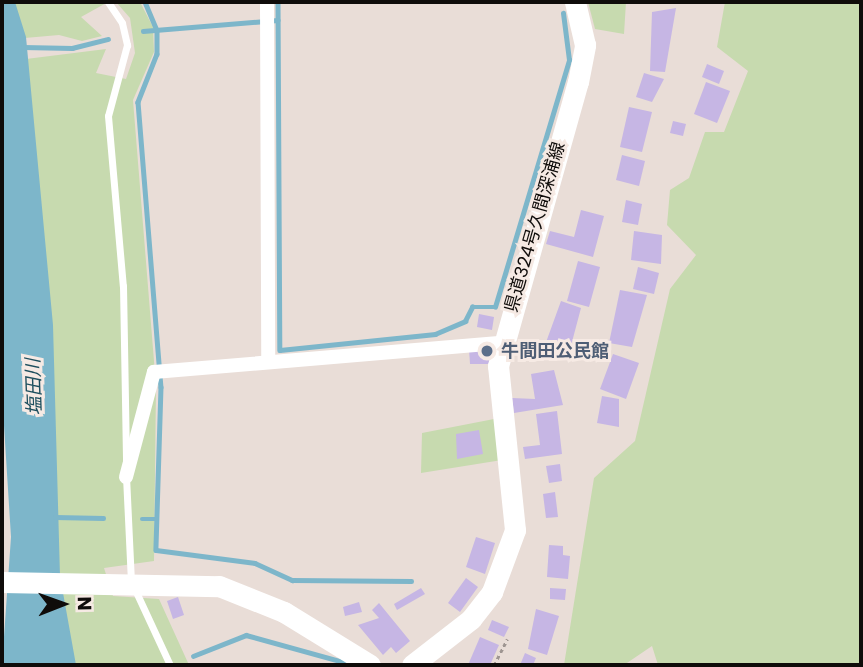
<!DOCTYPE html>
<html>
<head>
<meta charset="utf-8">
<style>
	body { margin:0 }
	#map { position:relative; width:863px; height:667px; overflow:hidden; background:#e9ddd7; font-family:Poppins,"Noto Sans JP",sans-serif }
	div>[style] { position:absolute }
	.green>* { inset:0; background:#c7daaf }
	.water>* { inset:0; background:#7db6ca }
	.stream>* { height:4.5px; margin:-2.25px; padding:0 2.25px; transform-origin:2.25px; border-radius:2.25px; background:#7db6ca }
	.building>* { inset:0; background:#c6b6e4 }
	.path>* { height:2.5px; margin-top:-1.25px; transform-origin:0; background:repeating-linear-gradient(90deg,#9e9591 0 3.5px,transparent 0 7px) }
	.lane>* { height:7px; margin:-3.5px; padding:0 3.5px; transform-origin:3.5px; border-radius:3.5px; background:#fff }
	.street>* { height:14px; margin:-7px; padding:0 7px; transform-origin:7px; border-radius:7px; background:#fff }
	.secondary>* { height:21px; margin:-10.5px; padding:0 10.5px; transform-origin:10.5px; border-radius:10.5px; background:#fff }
	.dots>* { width:19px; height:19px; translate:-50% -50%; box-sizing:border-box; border:4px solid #f6eae4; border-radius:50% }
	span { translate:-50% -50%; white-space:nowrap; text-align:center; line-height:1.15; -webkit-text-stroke:6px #f6eae4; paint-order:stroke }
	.street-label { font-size:18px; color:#0f0c0a }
	.service-label { font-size:18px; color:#4e5e75; font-weight:700 }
	.left { translate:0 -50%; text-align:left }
	.water-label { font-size:19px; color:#1e4f5e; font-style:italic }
	.frame { position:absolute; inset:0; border:4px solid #0f0c0a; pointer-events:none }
	.north { position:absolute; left:28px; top:569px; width:70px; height:70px; -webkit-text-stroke:5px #f6eae4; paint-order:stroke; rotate:89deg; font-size:19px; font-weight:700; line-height:28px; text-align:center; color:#0f0c0a }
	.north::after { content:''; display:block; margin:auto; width:24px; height:32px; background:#0f0c0a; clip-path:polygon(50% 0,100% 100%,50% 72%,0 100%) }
</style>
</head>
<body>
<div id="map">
	<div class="green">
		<div style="clip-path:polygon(2px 2px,108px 2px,81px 17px,102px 36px,82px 41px,59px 35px,2px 40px)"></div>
		<div style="clip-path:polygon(116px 2px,140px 2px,153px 27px,154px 52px,133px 100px,156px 386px,154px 561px,104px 568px,113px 596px,159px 599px,189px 665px,50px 665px,2px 62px,106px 49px,96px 73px,126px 79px,135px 53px,130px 18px)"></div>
		<div style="clip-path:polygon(588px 2px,626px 2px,624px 34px,595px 29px)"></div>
		<div style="clip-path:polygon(725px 2px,861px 2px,861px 665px,658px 665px,652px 646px,624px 665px,564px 665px,594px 478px,635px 441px,670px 289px,696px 255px,667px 225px,670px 190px,689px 178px,705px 132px,724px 132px,748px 71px,717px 47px)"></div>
		<div style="clip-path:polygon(494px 419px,502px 460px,421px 473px,422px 433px)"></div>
	</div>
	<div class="water">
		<div style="clip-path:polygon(2px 2px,15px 2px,26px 37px,53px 325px,60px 576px,76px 665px,2px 665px,11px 537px,2px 394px)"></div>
	</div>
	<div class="stream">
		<div style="left:145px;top:2px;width:30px;rotate:67deg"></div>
		<div style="left:157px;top:30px;width:24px;rotate:90deg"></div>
		<div style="left:157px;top:54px;width:52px;rotate:111.6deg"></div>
		<div style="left:138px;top:102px;width:286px;rotate:85.4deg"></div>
		<div style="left:161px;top:387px;width:163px;rotate:91.8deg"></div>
		<div style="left:156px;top:550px;width:100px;rotate:7.5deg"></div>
		<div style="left:255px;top:563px;width:41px;rotate:24.7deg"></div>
		<div style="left:292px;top:580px;width:119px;rotate:0.5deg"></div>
		<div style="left:278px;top:2px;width:348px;rotate:89.7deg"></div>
		<div style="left:280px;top:350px;width:156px;rotate:-5.9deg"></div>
		<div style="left:435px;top:334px;width:33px;rotate:-23deg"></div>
		<div style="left:465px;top:321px;width:16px;rotate:-63deg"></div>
		<div style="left:472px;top:307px;width:23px"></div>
		<div style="left:495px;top:307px;width:258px;rotate:-73.3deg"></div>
		<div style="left:569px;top:60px;width:47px;rotate:-97.3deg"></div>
		<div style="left:143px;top:31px;width:135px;rotate:-4.7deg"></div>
		<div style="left:23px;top:47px;width:49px;rotate:1.2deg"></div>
		<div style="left:72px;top:48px;width:37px;rotate:-14deg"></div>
		<div style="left:55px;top:517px;width:48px;rotate:1.2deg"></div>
		<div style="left:142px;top:519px;width:15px"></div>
		<div style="left:193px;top:656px;width:57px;rotate:-21.6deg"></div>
		<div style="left:246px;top:635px;width:105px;rotate:15.5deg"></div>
	</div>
	<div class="building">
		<div style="clip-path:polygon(676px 8px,665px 72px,650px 71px,652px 12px)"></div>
		<div style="clip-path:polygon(707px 64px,724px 71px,719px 84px,702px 77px)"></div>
		<div style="clip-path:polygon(644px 73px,664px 79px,652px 102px,636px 97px)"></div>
		<div style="clip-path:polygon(706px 82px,730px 91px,717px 123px,694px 114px)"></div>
		<div style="clip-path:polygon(629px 107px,652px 112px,642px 152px,620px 147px)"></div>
		<div style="clip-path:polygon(673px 121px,686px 124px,683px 136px,670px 133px)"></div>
		<div style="clip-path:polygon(622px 155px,645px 161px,639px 186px,616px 180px)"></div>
		<div style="clip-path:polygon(626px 200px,642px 204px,638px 225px,622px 222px)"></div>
		<div style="clip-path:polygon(581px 210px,604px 216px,593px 257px,546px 244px,550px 231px,574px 237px)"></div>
		<div style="clip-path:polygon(634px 231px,662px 235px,661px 264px,631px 260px)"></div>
		<div style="clip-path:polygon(578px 261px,600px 267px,589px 307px,567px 301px)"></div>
		<div style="clip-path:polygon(638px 267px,659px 273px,654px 294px,633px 289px)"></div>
		<div style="clip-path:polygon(620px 290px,647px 295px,632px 347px,609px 343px)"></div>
		<div style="clip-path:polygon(561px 301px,581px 308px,568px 357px,559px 354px,556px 361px,541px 356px)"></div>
		<div style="clip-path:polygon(479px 314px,494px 317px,492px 330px,477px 327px)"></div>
		<div style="clip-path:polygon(488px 348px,489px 364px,470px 364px,469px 349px)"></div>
		<div style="clip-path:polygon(613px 354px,639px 363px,626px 399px,600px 389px)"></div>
		<div style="clip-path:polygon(554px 370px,563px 405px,514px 413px,512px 398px,535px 399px,531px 374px)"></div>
		<div style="clip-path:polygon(602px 396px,619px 399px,619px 427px,597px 423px)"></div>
		<div style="clip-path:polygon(557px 411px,562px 454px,525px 459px,523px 447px,540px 445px,536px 414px)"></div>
		<div style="clip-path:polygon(479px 430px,483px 454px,457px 459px,456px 434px)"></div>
		<div style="clip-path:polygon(560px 464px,562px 481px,549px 483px,546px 466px)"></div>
		<div style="clip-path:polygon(555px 492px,558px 517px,546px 518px,543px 494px)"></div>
		<div style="clip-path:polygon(476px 537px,495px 543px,485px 574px,466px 567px)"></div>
		<div style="clip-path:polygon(549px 545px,563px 546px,563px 555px,570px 556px,568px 579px,547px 577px)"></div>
		<div style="clip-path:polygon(466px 578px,478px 587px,460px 612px,448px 603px)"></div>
		<div style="clip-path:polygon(421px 588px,425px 594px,397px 610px,394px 604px)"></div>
		<div style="clip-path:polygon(550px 588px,566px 589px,565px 600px,550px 599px)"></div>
		<div style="clip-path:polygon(178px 597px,184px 615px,173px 619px,167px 601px)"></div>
		<div style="clip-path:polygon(359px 602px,362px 612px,345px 616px,343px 607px)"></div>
		<div style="clip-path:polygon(379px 603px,410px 641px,396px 653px,391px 647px,383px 655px,358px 625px,379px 618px,372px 610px)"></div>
		<div style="clip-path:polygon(536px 609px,559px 616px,547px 655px,528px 649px)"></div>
		<div style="clip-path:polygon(492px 620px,509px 627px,504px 637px,488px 630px)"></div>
		<div style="clip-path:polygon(480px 637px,499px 645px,490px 665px,468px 665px)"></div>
		<div style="clip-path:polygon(525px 653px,536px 658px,533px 665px,520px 665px)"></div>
	</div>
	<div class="path">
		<div style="left:494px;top:665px;width:29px;rotate:-63deg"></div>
	</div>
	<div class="lane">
		<div style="left:108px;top:2px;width:25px;rotate:56deg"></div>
		<div style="left:122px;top:23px;width:23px;rotate:77deg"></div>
		<div style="left:127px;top:45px;width:73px;rotate:105deg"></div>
		<div style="left:108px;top:116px;width:171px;rotate:85deg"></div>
		<div style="left:123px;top:286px;width:174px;rotate:89deg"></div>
		<div style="left:126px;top:476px;width:105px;rotate:87.3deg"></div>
		<div style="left:131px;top:581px;width:93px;rotate:65.1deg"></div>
	</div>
	<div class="street">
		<div style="left:267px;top:2px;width:358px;rotate:89.8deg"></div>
		<div style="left:126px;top:477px;width:109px;rotate:-75.1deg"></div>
		<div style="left:154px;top:372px;width:349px;rotate:-4.8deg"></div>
	</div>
	<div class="secondary">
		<div style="left:2px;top:582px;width:217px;rotate:1.1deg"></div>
		<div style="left:219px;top:586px;width:70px;rotate:21.8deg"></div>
		<div style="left:284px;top:612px;width:101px;rotate:31.6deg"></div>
		<div style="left:412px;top:665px;width:75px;rotate:-37.9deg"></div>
		<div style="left:471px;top:619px;width:34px;rotate:-52deg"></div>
		<div style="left:492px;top:592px;width:66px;rotate:-69.6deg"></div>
		<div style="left:515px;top:530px;width:165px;rotate:-95.9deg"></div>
		<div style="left:498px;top:366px;width:295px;rotate:-74.3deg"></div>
		<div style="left:578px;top:82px;width:38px;rotate:-79deg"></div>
		<div style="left:585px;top:45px;width:44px;rotate:-103.1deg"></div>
	</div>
	<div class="dots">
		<div style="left:487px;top:351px;background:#5c6f8a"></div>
	</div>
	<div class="street-label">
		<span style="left:535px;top:227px;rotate:-74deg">県道324号久間深浦線</span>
	</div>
	<div class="service-label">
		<span class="left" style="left:501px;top:351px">牛間田公民館</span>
	</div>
	<div class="water-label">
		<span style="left:34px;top:387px;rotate:-92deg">塩田川</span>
	</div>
	<div class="frame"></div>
	<div class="north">N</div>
</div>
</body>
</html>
